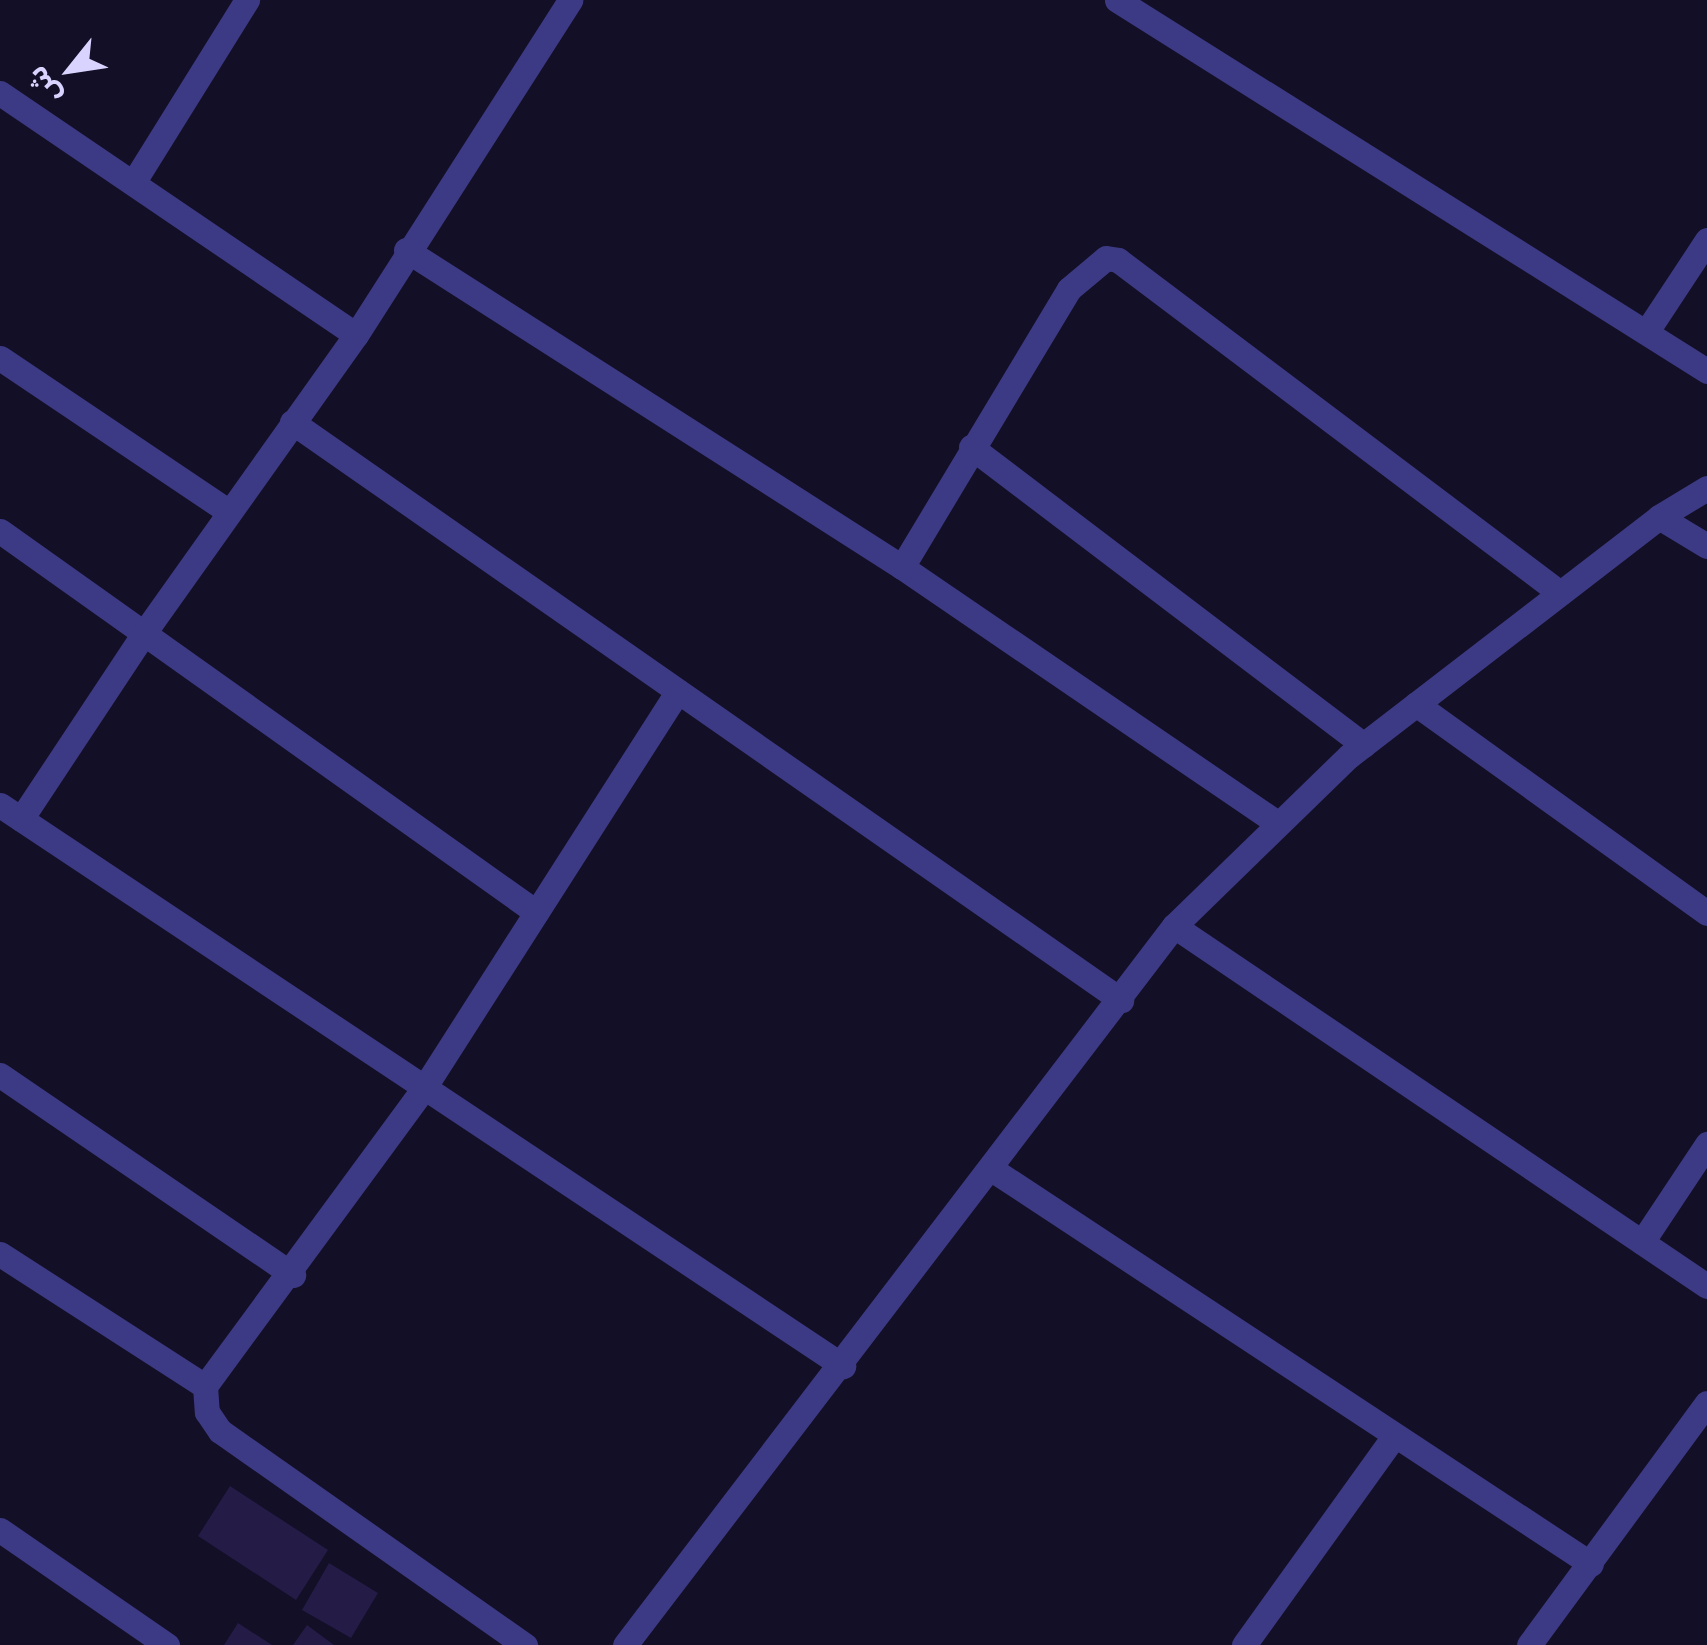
<!DOCTYPE html>
<html>
<head>
<meta charset="utf-8">
<style>
	body { margin:0 }
	#map { position:relative; width:1707px; height:1645px; overflow:hidden; background:#130f26; font-family:"Work Sans","Noto Sans Arabic",sans-serif }
	div>[style] { position:absolute }
	.building>* { inset:0; background:#241b47 }
	.minor>* { height:25px; margin:-12.5px; padding:0 12.5px; transform-origin:12.5px; border-radius:12.5px; background:#3d3a85 }
	span { translate:-50% -50%; white-space:nowrap; text-align:center; line-height:1.15; -webkit-text-stroke:9px #130f26; paint-order:stroke }
	.north { position:absolute; left:20px; top:20px; width:100px; height:100px; -webkit-text-stroke:8px #130f26; paint-order:stroke; rotate:240deg; font-size:28px; font-weight:700; line-height:40px; text-align:center; color:#d9d4ff }
	.north::after { content:''; display:block; margin:auto; width:35px; height:45px; background:#d9d4ff; clip-path:polygon(50% 0,100% 100%,50% 72%,0 100%) }
</style>
</head>
<body>
<div id="map">
	<div class="building">
		<div style="clip-path:polygon(230px 1486px,328px 1550px,296px 1600px,198px 1536px)"></div>
		<div style="clip-path:polygon(329px 1563px,378px 1593px,351px 1638px,302px 1610px)"></div>
		<div style="clip-path:polygon(238px 1623px,272px 1645px,224px 1645px)"></div>
		<div style="clip-path:polygon(307px 1625px,334px 1645px,293px 1645px)"></div>
	</div>
	<div class="minor">
		<div style="left:1117px;top:0;width:697px;rotate:32.16deg"></div>
		<div style="left:0;top:93px;width:430px;rotate:34.2deg"></div>
		<div style="left:133px;top:183px;width:216px;rotate:-58.1deg"></div>
		<div style="left:406px;top:250px;width:589px;rotate:32.58deg"></div>
		<div style="left:902px;top:567px;width:453px;rotate:34.3deg"></div>
		<div style="left:1647px;top:331px;width:109px;rotate:-56.6deg"></div>
		<div style="left:0;top:358px;width:276px;rotate:33.9deg"></div>
		<div style="left:292px;top:422px;width:1011px;rotate:34.89deg"></div>
		<div style="left:971px;top:447px;width:493px;rotate:37.2deg"></div>
		<div style="left:1659px;top:517px;width:56px;rotate:31.1deg"></div>
		<div style="left:0;top:531px;width:658px;rotate:35.41deg"></div>
		<div style="left:902px;top:567px;width:324px;rotate:-59deg"></div>
		<div style="left:1069px;top:289px;width:48px;rotate:-40deg"></div>
		<div style="left:1106px;top:258px;width:12px;rotate:9deg"></div>
		<div style="left:1118px;top:260px;width:553px;rotate:36.99deg"></div>
		<div style="left:1416px;top:704px;width:358px;rotate:35.7deg"></div>
		<div style="left:0;top:805px;width:1013px;rotate:33.64deg"></div>
		<div style="left:21px;top:819px;width:223px;rotate:-56.5deg"></div>
		<div style="left:144px;top:633px;width:366px;rotate:-54.6deg"></div>
		<div style="left:356px;top:335px;width:398px;rotate:-57.4deg"></div>
		<div style="left:1174px;top:926px;width:643px;rotate:34.04deg"></div>
		<div style="left:0;top:1075px;width:355px;rotate:34.3deg"></div>
		<div style="left:993px;top:1170px;width:716px;rotate:33.38deg"></div>
		<div style="left:1642px;top:1242px;width:118px;rotate:-56.4deg"></div>
		<div style="left:0;top:1254px;width:244px;rotate:32.8deg"></div>
		<div style="left:205px;top:1386px;width:26px;rotate:86deg"></div>
		<div style="left:207px;top:1412px;width:23px;rotate:56deg"></div>
		<div style="left:220px;top:1431px;width:373px;rotate:35.1deg"></div>
		<div style="left:205px;top:1386px;width:370px;rotate:-53.7deg"></div>
		<div style="left:424px;top:1088px;width:471px;rotate:-57.4deg"></div>
		<div style="left:0;top:1530px;width:203px;rotate:34.6deg"></div>
		<div style="left:625px;top:1645px;width:905px;rotate:-52.64deg"></div>
		<div style="left:1174px;top:926px;width:244px;rotate:-44.2deg"></div>
		<div style="left:1349px;top:756px;width:391px;rotate:-37.6deg"></div>
		<div style="left:1659px;top:517px;width:56px;rotate:-31.1deg"></div>
		<div style="left:1244px;top:1645px;width:257px;rotate:-54.3deg"></div>
		<div style="left:1529px;top:1645px;width:300px;rotate:-53.7deg"></div>
	</div>
	<div class="north">ش</div>
</div>
</body>
</html>
